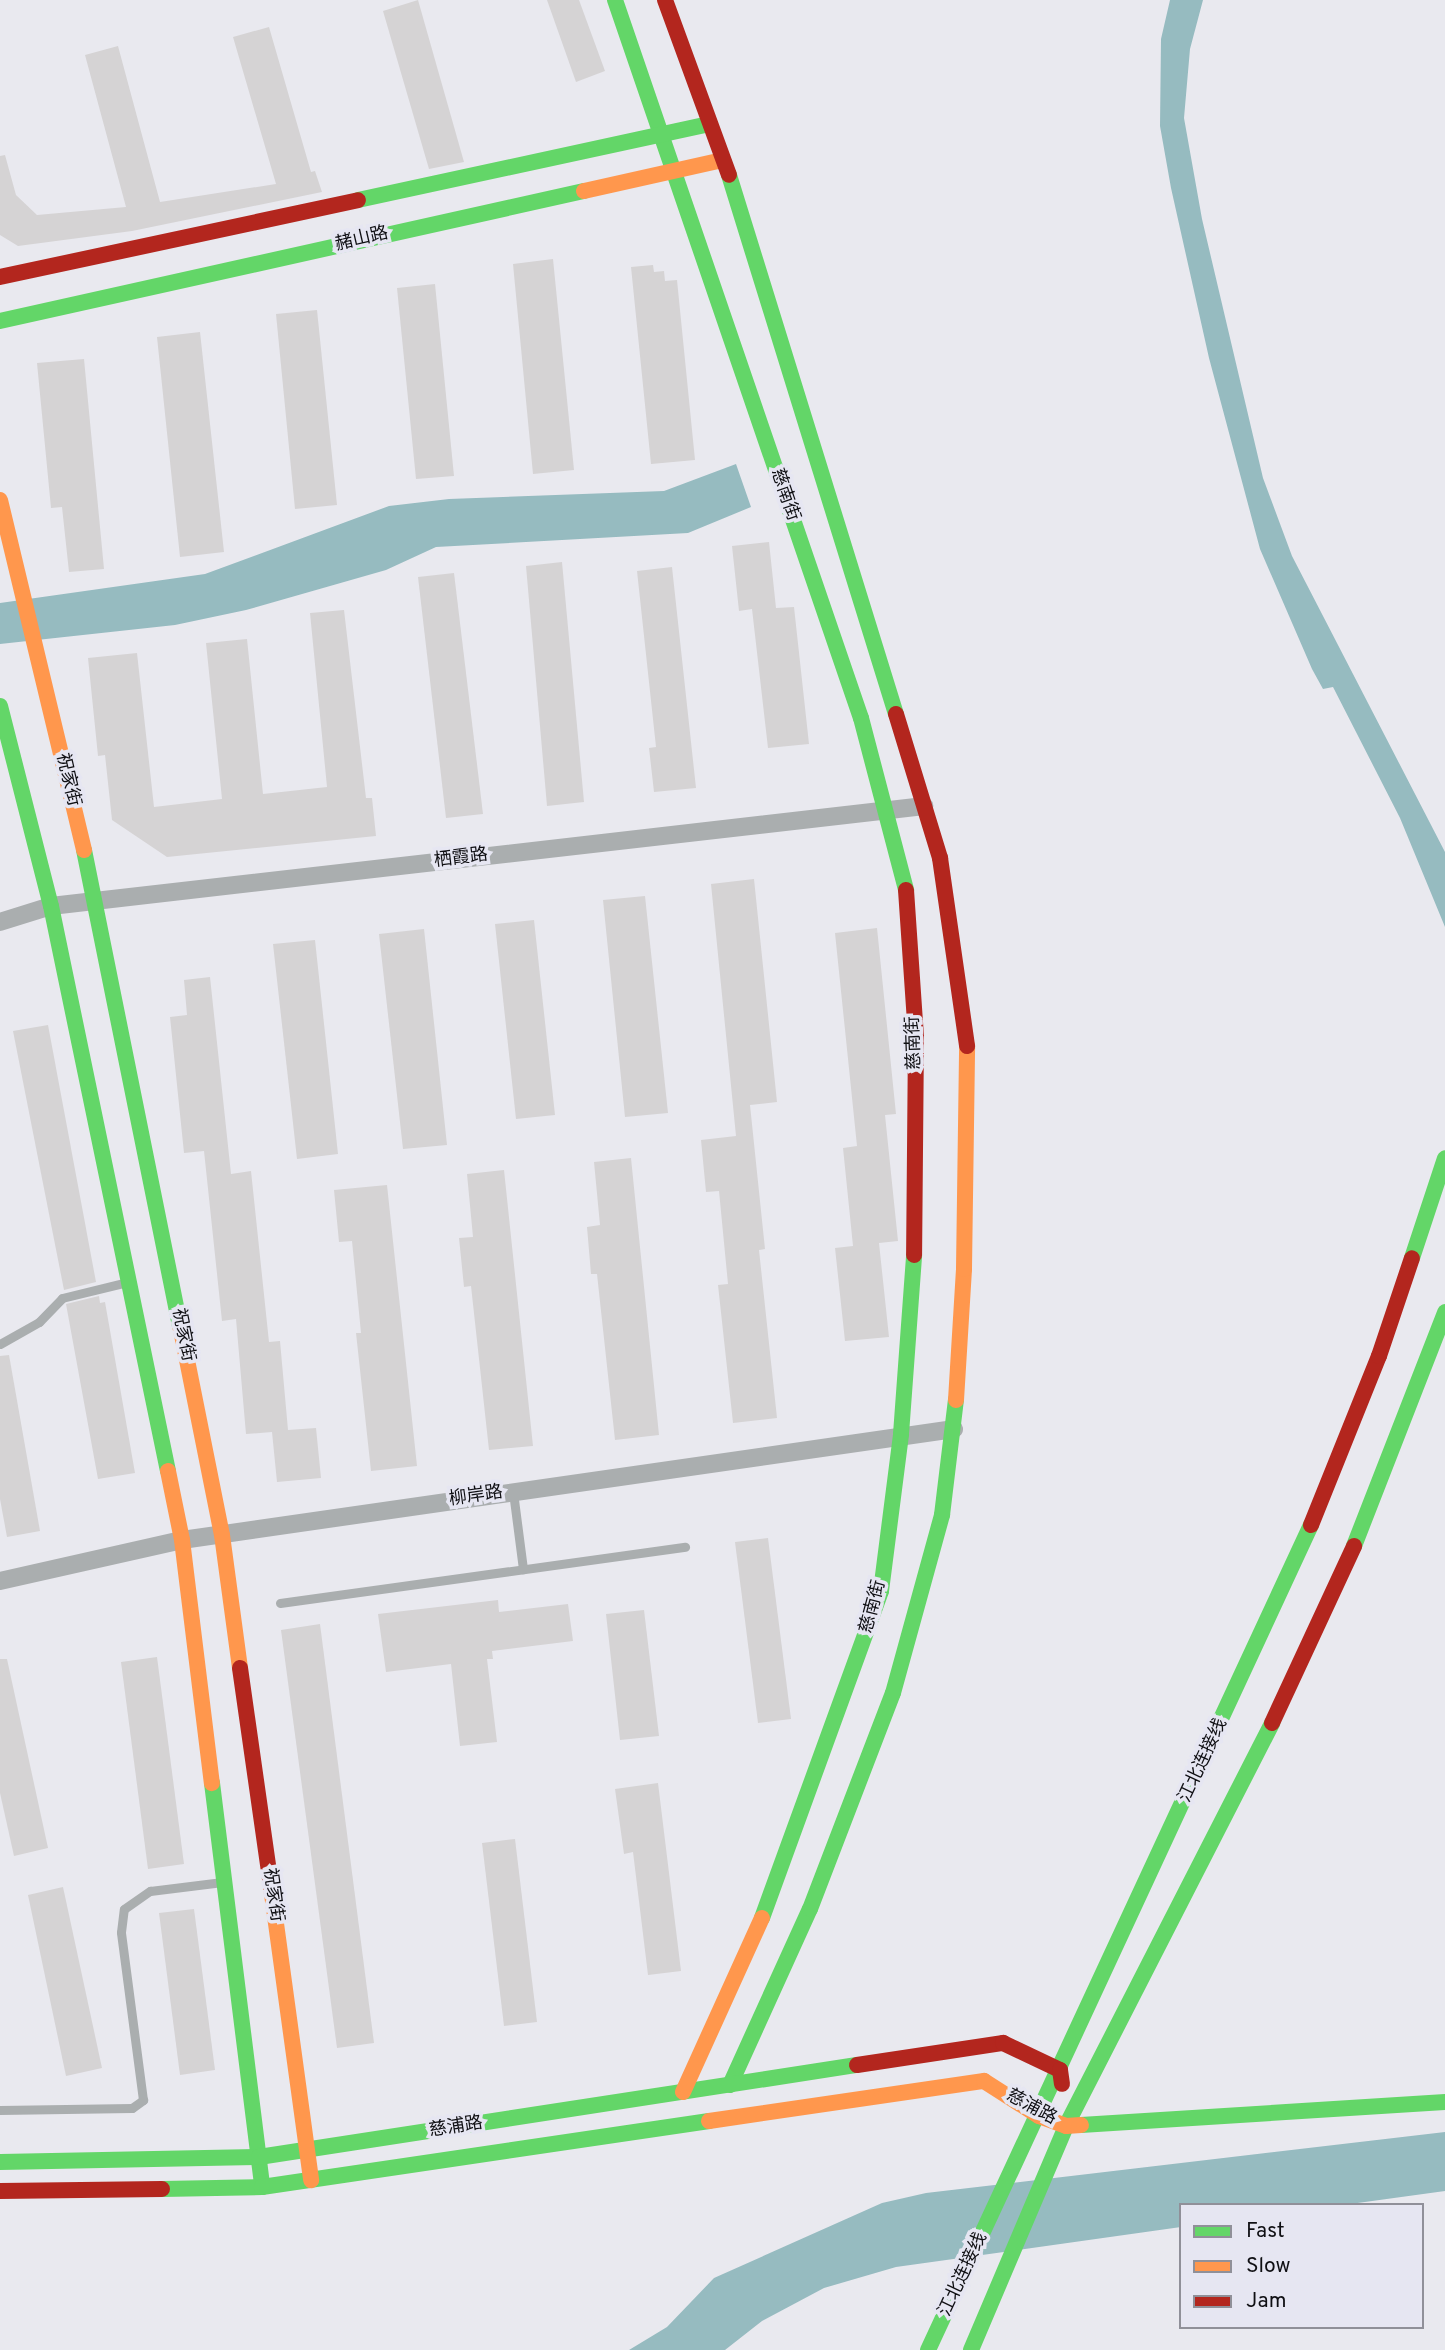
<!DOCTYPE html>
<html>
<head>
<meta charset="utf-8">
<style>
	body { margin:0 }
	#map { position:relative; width:1445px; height:2350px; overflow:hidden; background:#e9e9ef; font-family:Overpass,"Noto Sans SC",sans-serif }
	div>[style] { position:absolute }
	.water>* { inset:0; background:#96bbc0 }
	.building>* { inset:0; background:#d5d3d4 }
	.lane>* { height:9px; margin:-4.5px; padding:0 4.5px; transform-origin:4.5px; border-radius:4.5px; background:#aaaeaf }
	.street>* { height:18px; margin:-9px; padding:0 9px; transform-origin:9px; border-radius:9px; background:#aaaeaf }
	.fast>* { height:16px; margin:-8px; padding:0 8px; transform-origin:8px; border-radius:8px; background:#63d668 }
	.slow>* { height:16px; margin:-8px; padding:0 8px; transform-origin:8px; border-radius:8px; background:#ff974d }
	.jam>* { height:16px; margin:-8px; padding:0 8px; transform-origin:8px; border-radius:8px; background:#b3261e }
	span { translate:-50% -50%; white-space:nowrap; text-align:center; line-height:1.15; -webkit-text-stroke:7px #e6e6f2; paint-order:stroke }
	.street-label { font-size:18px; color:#0f0f13 }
	.legend { position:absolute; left:1179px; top:2203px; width:245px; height:126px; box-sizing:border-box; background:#e6e6f2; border:2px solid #909099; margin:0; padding:9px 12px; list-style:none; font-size:21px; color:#0f0f13 }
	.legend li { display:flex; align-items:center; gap:14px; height:35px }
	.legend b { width:35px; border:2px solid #909099 }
</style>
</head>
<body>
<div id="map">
	<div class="water">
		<div style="clip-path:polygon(1170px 0,1203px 0,1190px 49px,1184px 118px,1202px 219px,1263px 478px,1292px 556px,1445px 852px,1445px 927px,1400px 818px,1333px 687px,1323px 689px,1312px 669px,1260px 549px,1209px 358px,1171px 188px,1160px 126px,1161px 39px)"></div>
		<div style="clip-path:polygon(736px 464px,751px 507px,688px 533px,436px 547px,386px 570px,246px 610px,175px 625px,0 644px,0 603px,205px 574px,389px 506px,449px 499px,664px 491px)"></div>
		<div style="clip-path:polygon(1445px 2132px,1445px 2191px,1343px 2205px,1181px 2205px,1181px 2227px,896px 2267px,824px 2288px,762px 2321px,725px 2350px,629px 2350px,667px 2327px,714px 2278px,882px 2203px,926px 2193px)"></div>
	</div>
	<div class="building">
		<div style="clip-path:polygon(418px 0,464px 162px,429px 169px,383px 11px)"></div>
		<div style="clip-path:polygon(547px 0,579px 0,605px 71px,576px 82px)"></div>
		<div style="clip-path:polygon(269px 27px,311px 172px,315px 171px,322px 192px,132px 231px,18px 246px,0 235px,0 156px,5px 155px,16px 195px,37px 215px,126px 207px,85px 55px,118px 46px,160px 202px,276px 184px,233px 37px)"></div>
		<div style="clip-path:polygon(553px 259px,574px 470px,533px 474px,513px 264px)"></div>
		<div style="clip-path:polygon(653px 265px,654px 272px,664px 271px,665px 281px,677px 280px,695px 460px,651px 464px,631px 267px)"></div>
		<div style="clip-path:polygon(435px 284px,454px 476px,416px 479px,397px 288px)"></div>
		<div style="clip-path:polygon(317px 310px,337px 505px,295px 509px,276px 314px)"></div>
		<div style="clip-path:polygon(200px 332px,224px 552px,180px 557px,157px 337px)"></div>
		<div style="clip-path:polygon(84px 359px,104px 569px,69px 572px,62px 507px,51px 508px,37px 363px)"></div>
		<div style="clip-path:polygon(769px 542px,776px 608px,794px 607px,809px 744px,768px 748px,752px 609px,739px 611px,732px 546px)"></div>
		<div style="clip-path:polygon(562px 562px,584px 802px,547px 806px,526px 566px)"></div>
		<div style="clip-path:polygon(672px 567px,696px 788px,654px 792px,649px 748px,656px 747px,637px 571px)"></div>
		<div style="clip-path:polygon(454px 573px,483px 814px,446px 818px,418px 577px)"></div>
		<div style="clip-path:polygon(344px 610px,366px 798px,372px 798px,376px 836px,167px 857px,112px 820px,105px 755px,98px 756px,88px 658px,137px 653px,154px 807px,222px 799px,206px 643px,247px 639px,263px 794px,327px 787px,310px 613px)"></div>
		<div style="clip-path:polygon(754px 879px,777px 1102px,750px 1105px,765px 1249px,759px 1250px,777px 1418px,733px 1423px,718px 1285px,728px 1284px,719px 1191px,706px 1192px,701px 1140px,736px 1136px,711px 884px)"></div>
		<div style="clip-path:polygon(645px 896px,668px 1113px,625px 1117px,603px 900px)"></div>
		<div style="clip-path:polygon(534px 920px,555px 1115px,516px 1119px,495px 924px)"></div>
		<div style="clip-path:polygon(877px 928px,896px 1114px,885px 1115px,898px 1241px,879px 1243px,889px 1337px,845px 1341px,835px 1248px,853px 1246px,843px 1148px,857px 1146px,835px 933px)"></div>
		<div style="clip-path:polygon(424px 929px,447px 1145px,403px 1149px,379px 934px)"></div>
		<div style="clip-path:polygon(315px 940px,338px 1154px,297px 1159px,273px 944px)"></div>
		<div style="clip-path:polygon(210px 977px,231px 1174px,251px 1171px,269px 1342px,280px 1341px,288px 1430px,316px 1428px,321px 1478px,277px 1482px,272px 1432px,246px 1434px,236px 1319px,222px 1321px,204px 1151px,184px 1153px,170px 1017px,187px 1015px,184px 980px)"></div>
		<div style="clip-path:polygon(48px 1025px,96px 1282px,64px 1290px,13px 1031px)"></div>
		<div style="clip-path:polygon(631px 1158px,659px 1435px,615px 1440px,597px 1274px,591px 1274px,587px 1227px,600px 1225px,594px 1162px)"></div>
		<div style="clip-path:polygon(504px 1170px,533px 1446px,489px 1450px,471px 1286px,464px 1287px,459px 1238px,473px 1237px,467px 1174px)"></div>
		<div style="clip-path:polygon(387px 1185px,417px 1466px,371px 1471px,356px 1333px,361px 1333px,352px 1241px,339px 1242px,334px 1190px)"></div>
		<div style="clip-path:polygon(99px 1296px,100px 1303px,105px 1302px,135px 1473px,98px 1479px,66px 1304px)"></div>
		<div style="clip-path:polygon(9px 1355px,40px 1531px,7px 1537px,0 1499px,0 1356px)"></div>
		<div style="clip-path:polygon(768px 1538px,791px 1719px,758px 1723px,735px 1542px)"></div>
		<div style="clip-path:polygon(498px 1600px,499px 1612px,568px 1604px,573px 1641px,492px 1651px,493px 1659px,487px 1659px,497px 1742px,460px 1746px,451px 1664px,386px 1672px,378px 1614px)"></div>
		<div style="clip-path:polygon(644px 1610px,659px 1736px,620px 1740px,606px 1614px)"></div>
		<div style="clip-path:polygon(320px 1624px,374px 2043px,337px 2048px,281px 1630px)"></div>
		<div style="clip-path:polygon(157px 1657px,184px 1864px,148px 1869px,121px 1662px)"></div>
		<div style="clip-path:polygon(0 1659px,7px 1659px,48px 1848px,14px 1856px,0 1793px)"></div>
		<div style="clip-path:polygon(658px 1783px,681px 1971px,648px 1975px,633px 1852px,624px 1854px,615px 1789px)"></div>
		<div style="clip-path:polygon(515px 1839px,537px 2022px,504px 2026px,482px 1843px)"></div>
		<div style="clip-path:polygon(63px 1887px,102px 2068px,66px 2076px,28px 1895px)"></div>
		<div style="clip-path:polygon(194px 1909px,215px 2070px,180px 2075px,159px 1913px)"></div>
	</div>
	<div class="lane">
		<div style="left:0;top:1344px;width:45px;rotate:-29.4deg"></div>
		<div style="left:39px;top:1322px;width:33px;rotate:-46deg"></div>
		<div style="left:62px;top:1298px;width:67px;rotate:-13.8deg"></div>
		<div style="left:513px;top:1492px;width:78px;rotate:82.6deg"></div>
		<div style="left:280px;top:1603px;width:409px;rotate:-7.9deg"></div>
		<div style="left:0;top:2110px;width:132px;rotate:-0.9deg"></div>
		<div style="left:132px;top:2108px;width:14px;rotate:-36deg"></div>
		<div style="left:143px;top:2100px;width:169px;rotate:-97.5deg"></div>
		<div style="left:121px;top:1932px;width:23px;rotate:-83deg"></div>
		<div style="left:124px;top:1909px;width:32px;rotate:-35deg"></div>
		<div style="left:150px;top:1891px;width:73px;rotate:-7.1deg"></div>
	</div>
	<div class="street">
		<div style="left:0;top:922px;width:53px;rotate:-17.4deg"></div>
		<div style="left:51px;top:906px;width:879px;rotate:-6.53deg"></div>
		<div style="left:0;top:1581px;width:187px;rotate:-12.7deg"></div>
		<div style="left:182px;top:1540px;width:780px;rotate:-8.18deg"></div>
	</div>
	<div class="fast">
		<div style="left:615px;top:0;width:759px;rotate:71.09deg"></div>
		<div style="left:861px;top:718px;width:178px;rotate:75.3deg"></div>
		<div style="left:729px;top:175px;width:564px;rotate:72.79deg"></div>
		<div style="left:358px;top:200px;width:360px;rotate:-12.2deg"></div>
		<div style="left:0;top:321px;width:598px;rotate:-12.55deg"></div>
		<div style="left:0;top:706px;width:206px;rotate:75.7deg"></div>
		<div style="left:51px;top:906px;width:577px;rotate:78.3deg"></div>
		<div style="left:84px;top:850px;width:485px;rotate:78.6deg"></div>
		<div style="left:1412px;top:1258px;width:105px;rotate:-71.7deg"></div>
		<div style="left:1354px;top:1546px;width:251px;rotate:-68.7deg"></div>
		<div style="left:212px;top:1783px;width:407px;rotate:82.9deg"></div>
		<div style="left:762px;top:1918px;width:348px;rotate:-70deg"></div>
		<div style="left:881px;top:1591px;width:158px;rotate:-82.7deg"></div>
		<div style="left:901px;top:1434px;width:179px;rotate:-85.8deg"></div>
		<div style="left:730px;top:2085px;width:193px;rotate:-65.6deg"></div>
		<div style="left:810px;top:1909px;width:231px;rotate:-69deg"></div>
		<div style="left:893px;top:1693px;width:185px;rotate:-74.6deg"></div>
		<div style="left:942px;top:1515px;width:116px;rotate:-83.1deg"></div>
		<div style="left:1081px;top:2125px;width:365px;rotate:-3.6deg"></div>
		<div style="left:0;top:2162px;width:259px;rotate:-1.1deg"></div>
		<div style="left:259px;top:2157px;width:605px;rotate:-8.75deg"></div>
		<div style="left:162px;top:2189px;width:100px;rotate:-1.1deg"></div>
		<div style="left:262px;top:2187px;width:452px;rotate:-8.4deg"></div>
		<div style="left:928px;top:2350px;width:910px;rotate:-65.1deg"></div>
		<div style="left:971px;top:2350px;width:243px;rotate:-67deg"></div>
		<div style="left:1066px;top:2126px;width:453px;rotate:-62.9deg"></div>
	</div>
	<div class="slow">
		<div style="left:584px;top:191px;width:142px;rotate:-12.6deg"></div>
		<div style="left:0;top:500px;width:360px;rotate:76.5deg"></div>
		<div style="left:180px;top:1325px;width:214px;rotate:78.7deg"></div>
		<div style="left:222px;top:1535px;width:134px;rotate:82.3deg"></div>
		<div style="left:956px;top:1400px;width:131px;rotate:-86.5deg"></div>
		<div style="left:964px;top:1269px;width:223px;rotate:-89.2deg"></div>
		<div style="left:168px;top:1471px;width:70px;rotate:78.5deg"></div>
		<div style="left:182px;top:1540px;width:245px;rotate:83deg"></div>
		<div style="left:271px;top:1887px;width:296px;rotate:82.2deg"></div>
		<div style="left:683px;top:2092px;width:191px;rotate:-65.6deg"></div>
		<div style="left:709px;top:2121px;width:278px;rotate:-8.3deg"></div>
		<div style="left:984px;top:2081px;width:65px;rotate:32.5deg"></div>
		<div style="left:1039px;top:2116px;width:29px;rotate:20deg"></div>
		<div style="left:1066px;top:2126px;width:15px;rotate:-4deg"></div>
	</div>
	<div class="jam">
		<div style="left:665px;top:0;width:186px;rotate:69.9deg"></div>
		<div style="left:0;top:277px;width:366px;rotate:-12.1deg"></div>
		<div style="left:896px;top:714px;width:151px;rotate:73deg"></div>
		<div style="left:940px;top:858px;width:190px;rotate:81.8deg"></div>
		<div style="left:906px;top:890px;width:146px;rotate:86.1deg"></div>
		<div style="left:916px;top:1036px;width:219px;rotate:90.5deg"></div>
		<div style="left:1311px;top:1525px;width:182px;rotate:-68.1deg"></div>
		<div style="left:1379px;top:1356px;width:103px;rotate:-71.4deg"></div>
		<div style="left:240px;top:1668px;width:221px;rotate:81.9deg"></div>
		<div style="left:1272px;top:1723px;width:195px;rotate:-65.1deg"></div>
		<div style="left:857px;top:2065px;width:148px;rotate:-8.6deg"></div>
		<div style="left:1003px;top:2043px;width:63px;rotate:25.3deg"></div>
		<div style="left:1060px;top:2070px;width:14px;rotate:82deg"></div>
		<div style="left:0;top:2191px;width:162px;rotate:-0.7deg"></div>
	</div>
	<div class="street-label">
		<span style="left:362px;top:240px;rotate:-13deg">赭山路</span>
		<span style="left:784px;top:495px;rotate:71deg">慈南街</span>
		<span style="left:67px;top:780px;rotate:77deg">祝家街</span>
		<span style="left:461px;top:859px;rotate:-7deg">栖霞路</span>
		<span style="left:915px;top:1043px;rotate:-92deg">慈南街</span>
		<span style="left:182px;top:1335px;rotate:79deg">祝家街</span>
		<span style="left:476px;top:1497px;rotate:-8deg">柳岸路</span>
		<span style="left:874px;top:1607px;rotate:-75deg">慈南街</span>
		<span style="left:1204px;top:1761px;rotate:-65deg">江北连接线</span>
		<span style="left:272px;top:1895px;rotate:82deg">祝家街</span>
		<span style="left:1031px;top:2108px;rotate:28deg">慈浦路</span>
		<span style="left:456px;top:2128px;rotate:-9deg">慈浦路</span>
		<span style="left:964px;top:2275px;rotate:-65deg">江北连接线</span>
	</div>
	<ul class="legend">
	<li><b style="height:9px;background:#63d668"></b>Fast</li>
	<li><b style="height:9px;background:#ff974d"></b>Slow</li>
	<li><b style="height:9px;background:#b3261e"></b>Jam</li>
	</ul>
</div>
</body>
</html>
